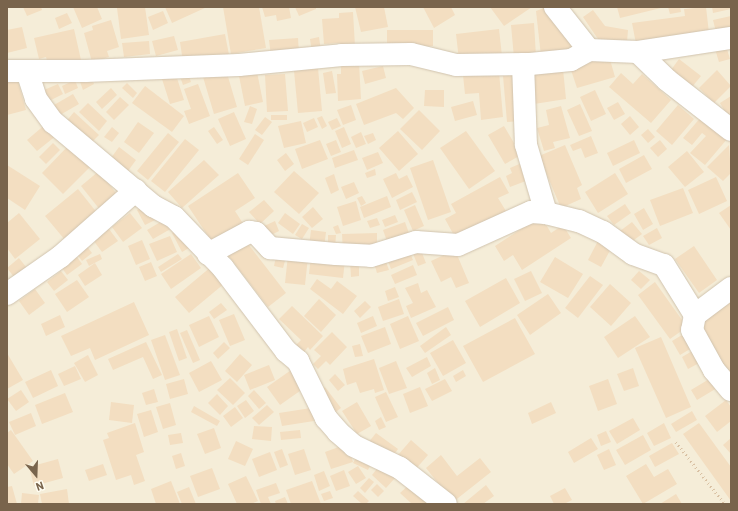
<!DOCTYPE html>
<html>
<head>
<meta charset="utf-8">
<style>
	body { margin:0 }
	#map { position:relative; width:738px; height:511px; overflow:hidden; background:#fdf9ea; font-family:Barlow,sans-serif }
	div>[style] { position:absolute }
	.residential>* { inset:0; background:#f5edd8 }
	.building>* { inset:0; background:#f3dec1 }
	.path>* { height:2.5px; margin-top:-1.25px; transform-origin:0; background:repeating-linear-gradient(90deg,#d9c1a3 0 1px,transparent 0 4px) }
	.roads { filter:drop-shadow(0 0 1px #d0c3ae) drop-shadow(0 0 1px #d0c3ae) }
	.street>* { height:22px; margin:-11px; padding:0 11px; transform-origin:11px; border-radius:11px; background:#fff }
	span { translate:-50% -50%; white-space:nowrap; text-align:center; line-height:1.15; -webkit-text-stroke:3.5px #fffcf1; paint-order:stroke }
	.frame { position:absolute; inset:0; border:8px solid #79644c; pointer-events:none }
	.north { position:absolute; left:16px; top:455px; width:40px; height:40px; -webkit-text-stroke:3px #fffcf1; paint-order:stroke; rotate:161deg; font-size:11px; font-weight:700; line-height:16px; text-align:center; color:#79644c }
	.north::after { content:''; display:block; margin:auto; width:14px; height:18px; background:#79644c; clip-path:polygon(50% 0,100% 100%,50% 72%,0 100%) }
</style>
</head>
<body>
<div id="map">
	<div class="residential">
		<div style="clip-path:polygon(7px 7px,731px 7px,731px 504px,7px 504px)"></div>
	</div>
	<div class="building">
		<div style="clip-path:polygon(23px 7px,41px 7px,42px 10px,27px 16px)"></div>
		<div style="clip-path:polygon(73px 7px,97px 7px,102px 19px,82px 28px)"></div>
		<div style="clip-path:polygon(124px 7px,145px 7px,149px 35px,121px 39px,117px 8px)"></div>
		<div style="clip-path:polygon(165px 7px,207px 7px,172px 23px)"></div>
		<div style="clip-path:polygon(223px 7px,259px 7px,266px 48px,231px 54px)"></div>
		<div style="clip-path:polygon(262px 7px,289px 7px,291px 18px,277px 21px,276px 15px,265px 17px)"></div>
		<div style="clip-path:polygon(295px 7px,316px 7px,316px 9px,299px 16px)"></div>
		<div style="clip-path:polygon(355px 7px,384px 7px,388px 27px,361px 32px)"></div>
		<div style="clip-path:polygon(423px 7px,451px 7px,455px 15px,434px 28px)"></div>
		<div style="clip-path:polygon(490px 7px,532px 7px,504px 26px)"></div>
		<div style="clip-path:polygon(547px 7px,576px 51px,541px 56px,536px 11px)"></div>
		<div style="clip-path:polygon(617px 7px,661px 7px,661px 8px,620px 18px)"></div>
		<div style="clip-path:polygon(668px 7px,680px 7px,681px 12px,670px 14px)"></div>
		<div style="clip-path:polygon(706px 7px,709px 33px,636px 44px,632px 23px,685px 16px,684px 9px)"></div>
		<div style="clip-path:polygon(712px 7px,731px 7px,731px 9px,713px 13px)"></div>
		<div style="clip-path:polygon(593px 10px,605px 26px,628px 30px,627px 42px,598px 39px,583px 17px)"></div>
		<div style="clip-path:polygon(163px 11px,168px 23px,153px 30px,148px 17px)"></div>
		<div style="clip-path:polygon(353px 12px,355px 46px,341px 47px,340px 43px,324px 44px,322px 19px,339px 18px,339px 13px)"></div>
		<div style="clip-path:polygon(67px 13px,72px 23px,59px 29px,55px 18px)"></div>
		<div style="clip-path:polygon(731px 16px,731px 33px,717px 36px,713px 20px)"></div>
		<div style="clip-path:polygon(111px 20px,119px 47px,107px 51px,109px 57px,92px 62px,84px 33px,93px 30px,92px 26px)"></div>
		<div style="clip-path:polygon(534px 23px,536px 56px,514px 58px,511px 25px)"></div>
		<div style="clip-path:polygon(22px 27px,27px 48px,7px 53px,7px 30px)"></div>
		<div style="clip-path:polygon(74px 29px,81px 60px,49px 68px,46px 57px,39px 59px,34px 38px)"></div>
		<div style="clip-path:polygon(499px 29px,502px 56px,459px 60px,456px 34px)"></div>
		<div style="clip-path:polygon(387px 30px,433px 30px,433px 46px,387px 47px)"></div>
		<div style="clip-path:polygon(225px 34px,229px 55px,183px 62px,180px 42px)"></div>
		<div style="clip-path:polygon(174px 36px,178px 50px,156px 56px,152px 41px)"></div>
		<div style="clip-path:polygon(319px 37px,321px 51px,312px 52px,310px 39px)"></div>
		<div style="clip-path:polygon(298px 38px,299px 53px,271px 56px,269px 40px)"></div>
		<div style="clip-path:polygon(149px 41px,150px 54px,124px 57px,122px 43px)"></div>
		<div style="clip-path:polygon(726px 46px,730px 59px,719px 62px,715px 49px)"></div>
		<div style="clip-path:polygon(609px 56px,615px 77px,577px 88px,570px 67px)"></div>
		<div style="clip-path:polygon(679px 59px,701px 76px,692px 87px,671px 70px)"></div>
		<div style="clip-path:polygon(359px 63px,361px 99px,338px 101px,337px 74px,341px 74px,341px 64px)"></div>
		<div style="clip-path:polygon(383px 66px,386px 78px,365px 84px,362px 71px)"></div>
		<div style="clip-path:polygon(186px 68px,191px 82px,183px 85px,178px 71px)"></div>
		<div style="clip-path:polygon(318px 68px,322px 111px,298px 113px,294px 71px)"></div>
		<div style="clip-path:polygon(563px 69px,566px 99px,534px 104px,531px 73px)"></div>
		<div style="clip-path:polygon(226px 70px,237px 107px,214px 114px,203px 77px)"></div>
		<div style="clip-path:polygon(717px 70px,731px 86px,714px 103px,699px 88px)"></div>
		<div style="clip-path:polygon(332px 71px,336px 93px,326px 94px,323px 73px)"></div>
		<div style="clip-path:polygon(257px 72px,263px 102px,245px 106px,239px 76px)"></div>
		<div style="clip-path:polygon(499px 72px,503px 117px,481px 120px,479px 93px,465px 94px,463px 75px)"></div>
		<div style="clip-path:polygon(621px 73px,633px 84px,642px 74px,671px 100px,651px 123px,609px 87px)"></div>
		<div style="clip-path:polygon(285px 74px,288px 111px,267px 112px,265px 75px)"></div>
		<div style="clip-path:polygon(90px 75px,94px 84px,83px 90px,79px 79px)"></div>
		<div style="clip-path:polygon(176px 75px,184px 100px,170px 104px,162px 79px)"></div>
		<div style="clip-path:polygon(517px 75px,521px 121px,507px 122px,503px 76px)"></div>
		<div style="clip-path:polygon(17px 78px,26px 110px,7px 115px,7px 81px)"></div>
		<div style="clip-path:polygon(75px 80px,78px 88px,65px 94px,62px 86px)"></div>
		<div style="clip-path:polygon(127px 83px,137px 93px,133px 98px,122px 88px)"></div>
		<div style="clip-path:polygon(58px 84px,63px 94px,49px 101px,44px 90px)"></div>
		<div style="clip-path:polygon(198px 84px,210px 116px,189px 124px,184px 111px,191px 109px,184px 89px)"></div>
		<div style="clip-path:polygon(145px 86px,184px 116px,172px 132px,132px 103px)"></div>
		<div style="clip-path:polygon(111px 88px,117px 95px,102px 109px,96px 102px)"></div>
		<div style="clip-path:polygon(396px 88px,414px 108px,403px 119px,396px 113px,364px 125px,356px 104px)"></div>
		<div style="clip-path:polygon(425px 90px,444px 90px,444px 107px,424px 106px)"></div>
		<div style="clip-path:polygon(595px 90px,606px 114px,591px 121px,580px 97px)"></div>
		<div style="clip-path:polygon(73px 94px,79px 104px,60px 115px,54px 105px)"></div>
		<div style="clip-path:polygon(731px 96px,731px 113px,727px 115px,720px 103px)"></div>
		<div style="clip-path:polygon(120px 97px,129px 105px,114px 120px,106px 112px)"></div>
		<div style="clip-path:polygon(473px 101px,477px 115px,455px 121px,451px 107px)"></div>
		<div style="clip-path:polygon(618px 102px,625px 114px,614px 120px,607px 108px)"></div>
		<div style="clip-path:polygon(88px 103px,107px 121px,99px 131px,79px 112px)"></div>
		<div style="clip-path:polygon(580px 104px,592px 131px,579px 136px,567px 110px)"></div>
		<div style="clip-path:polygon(351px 105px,356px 120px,343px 125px,337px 110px)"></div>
		<div style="clip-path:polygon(678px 105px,694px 119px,672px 145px,656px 131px)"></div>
		<div style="clip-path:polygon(250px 106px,257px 109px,252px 124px,244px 122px)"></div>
		<div style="clip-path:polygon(561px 106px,570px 138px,553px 142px,555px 148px,544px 151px,537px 128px,549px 125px,546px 110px)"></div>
		<div style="clip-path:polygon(419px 110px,440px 131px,422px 150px,400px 129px)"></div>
		<div style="clip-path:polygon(74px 112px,99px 135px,89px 145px,64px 124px)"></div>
		<div style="clip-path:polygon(234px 112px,246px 139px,230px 146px,218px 119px)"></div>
		<div style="clip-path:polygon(271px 115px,287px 115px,287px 120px,271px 120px)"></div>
		<div style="clip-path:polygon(322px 116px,327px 126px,322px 129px,317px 118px)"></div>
		<div style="clip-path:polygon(630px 116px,639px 127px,630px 135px,621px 124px)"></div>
		<div style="clip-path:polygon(702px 116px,728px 138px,705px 165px,690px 153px,706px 136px,702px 133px,692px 145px,683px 138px)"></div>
		<div style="clip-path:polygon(265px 117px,272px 122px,262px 135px,255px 130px)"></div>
		<div style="clip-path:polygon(314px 118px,318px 127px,307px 132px,303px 123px)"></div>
		<div style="clip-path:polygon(337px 118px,341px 126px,332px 130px,328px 122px)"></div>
		<div style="clip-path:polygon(301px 121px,306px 143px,284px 148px,278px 126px)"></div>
		<div style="clip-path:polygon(138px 122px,154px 133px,139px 153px,124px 142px)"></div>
		<div style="clip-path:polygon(47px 123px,57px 135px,37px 151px,27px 140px)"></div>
		<div style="clip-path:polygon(504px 126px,521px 155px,505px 164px,488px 135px)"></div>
		<div style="clip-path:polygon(112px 127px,119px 133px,112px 142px,104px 137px)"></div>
		<div style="clip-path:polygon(214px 127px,223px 140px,217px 144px,208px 131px)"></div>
		<div style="clip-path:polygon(344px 127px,351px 144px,342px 148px,335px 131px)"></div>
		<div style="clip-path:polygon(648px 129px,655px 137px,648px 143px,641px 135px)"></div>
		<div style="clip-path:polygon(398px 131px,418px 154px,399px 171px,379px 148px)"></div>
		<div style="clip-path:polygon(466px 131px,495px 171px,469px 189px,440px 148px)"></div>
		<div style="clip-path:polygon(361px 132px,366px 144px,356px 148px,351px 137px)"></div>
		<div style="clip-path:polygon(168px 133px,179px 142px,148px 180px,137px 171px)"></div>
		<div style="clip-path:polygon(373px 133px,376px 140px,368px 144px,364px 136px)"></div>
		<div style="clip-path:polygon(255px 134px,264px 140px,248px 165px,239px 159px)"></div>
		<div style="clip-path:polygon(591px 136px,598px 153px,585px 158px,581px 148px,573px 151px,570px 145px)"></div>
		<div style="clip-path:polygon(185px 139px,199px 150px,165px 192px,151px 181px)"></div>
		<div style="clip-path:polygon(320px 140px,328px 159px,302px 169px,295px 149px)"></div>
		<div style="clip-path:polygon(336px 140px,341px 152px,331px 156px,326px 144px)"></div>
		<div style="clip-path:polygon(634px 140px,640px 153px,613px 166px,607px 153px)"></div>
		<div style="clip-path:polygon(660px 140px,667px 149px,658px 157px,650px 148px)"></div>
		<div style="clip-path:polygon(53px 143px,60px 150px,46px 164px,39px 157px)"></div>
		<div style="clip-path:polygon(69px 145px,91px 166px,63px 194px,42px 173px)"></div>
		<div style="clip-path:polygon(565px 145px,582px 185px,577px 188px,581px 199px,561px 208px,539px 156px)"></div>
		<div style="clip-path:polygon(729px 145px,731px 173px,723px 181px,707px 167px)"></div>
		<div style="clip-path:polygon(119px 147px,136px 160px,128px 171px,111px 158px)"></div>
		<div style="clip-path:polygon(354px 150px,358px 160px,335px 168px,332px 158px)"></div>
		<div style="clip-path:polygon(687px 151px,704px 172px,685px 187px,668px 167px)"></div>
		<div style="clip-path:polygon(378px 152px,383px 163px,367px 170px,362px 158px)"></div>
		<div style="clip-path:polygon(286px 153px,294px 164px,285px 171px,277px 160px)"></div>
		<div style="clip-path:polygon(644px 155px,652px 169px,626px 183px,619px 169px)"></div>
		<div style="clip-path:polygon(204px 160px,219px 175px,182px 208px,168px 192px)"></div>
		<div style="clip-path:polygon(433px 160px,451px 212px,428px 220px,410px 168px)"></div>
		<div style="clip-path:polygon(524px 162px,531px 179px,510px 187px,506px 176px,512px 173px,510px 168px)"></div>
		<div style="clip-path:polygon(7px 165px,40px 186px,25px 210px,7px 198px)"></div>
		<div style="clip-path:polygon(375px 169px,376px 175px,367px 178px,365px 173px)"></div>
		<div style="clip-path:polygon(99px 171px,119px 197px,101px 211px,81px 186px)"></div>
		<div style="clip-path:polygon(294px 171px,319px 193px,299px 214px,274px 192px)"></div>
		<div style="clip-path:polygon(238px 173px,255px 198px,235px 211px,244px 225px,214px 245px,188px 206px)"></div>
		<div style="clip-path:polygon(396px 173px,399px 179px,407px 175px,413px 187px,392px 198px,383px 179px)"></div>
		<div style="clip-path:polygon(615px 173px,628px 194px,598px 213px,585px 192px)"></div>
		<div style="clip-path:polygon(334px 174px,339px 190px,331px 194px,325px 178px)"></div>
		<div style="clip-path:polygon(500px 177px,509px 193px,498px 198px,506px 211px,456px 239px,445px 219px,456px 213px,451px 204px)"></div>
		<div style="clip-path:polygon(716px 177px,727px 201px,699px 214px,688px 190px)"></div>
		<div style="clip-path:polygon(354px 182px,359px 193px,346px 199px,341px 187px)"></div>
		<div style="clip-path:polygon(683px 188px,693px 213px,660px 226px,650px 200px)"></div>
		<div style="clip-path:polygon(78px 189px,98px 214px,65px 240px,45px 216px)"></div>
		<div style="clip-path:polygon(412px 192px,417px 202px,400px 210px,396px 200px)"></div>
		<div style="clip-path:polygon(362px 196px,366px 203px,361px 206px,357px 198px)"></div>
		<div style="clip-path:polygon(387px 196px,391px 207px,364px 218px,360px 207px)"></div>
		<div style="clip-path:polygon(264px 200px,274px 211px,260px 224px,249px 212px)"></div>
		<div style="clip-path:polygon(356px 201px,361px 220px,343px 226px,337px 207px)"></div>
		<div style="clip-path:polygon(625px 204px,631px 213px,614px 225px,607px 216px)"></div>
		<div style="clip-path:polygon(148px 205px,155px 220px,145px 225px,137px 210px)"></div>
		<div style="clip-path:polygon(415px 205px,424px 226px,413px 231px,404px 210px)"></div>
		<div style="clip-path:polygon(731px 205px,731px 230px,719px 213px)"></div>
		<div style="clip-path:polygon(313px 207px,323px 219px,312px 228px,302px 217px)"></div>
		<div style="clip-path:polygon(644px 208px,653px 224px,643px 230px,634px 214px)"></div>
		<div style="clip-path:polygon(19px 213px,40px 239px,15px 259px,7px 248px,7px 223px)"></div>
		<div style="clip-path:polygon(130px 213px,142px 228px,123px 242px,112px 227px)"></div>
		<div style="clip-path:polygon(285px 213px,300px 224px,293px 234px,278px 223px)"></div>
		<div style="clip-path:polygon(395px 215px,398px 222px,385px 227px,382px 220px)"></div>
		<div style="clip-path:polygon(541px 216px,551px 233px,563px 225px,571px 238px,522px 270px,513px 255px,504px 261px,495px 246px)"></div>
		<div style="clip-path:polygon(169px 217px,174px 227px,153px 239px,147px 230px)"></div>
		<div style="clip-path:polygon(377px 218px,380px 225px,370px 228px,367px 221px)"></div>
		<div style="clip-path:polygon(275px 221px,279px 231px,265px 238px,260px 228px)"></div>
		<div style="clip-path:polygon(405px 222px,411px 239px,389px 247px,383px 230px)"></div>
		<div style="clip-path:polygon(632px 222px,642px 234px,630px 243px,620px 231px)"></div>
		<div style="clip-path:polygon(302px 224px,309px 228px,302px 239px,295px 235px)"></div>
		<div style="clip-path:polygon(338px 225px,341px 233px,336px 234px,333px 227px)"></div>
		<div style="clip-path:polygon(657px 228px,662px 238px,649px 245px,643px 236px)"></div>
		<div style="clip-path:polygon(109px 229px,118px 241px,102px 252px,93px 240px)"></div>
		<div style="clip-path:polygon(179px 230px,189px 248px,182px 252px,172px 233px)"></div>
		<div style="clip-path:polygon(311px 230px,326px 232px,324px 248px,309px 246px)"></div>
		<div style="clip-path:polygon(377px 233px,377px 251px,343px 252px,342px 234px)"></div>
		<div style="clip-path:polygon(328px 235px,336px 235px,335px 248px,328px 248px)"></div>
		<div style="clip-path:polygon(170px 236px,177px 252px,157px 261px,149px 244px)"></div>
		<div style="clip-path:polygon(599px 239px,613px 245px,601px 267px,588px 260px)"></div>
		<div style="clip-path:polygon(142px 240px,150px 259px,136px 265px,128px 246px)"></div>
		<div style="clip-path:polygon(245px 240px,286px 293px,268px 307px,227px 254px)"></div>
		<div style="clip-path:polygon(86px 245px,92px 253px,82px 261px,76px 253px)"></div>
		<div style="clip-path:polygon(694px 246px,717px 280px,699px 293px,675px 259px)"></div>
		<div style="clip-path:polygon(408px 248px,413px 260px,391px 269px,386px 256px)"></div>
		<div style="clip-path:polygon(420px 248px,426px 263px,418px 266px,412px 251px)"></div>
		<div style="clip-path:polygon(455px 250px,469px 283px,456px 288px,451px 277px,441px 282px,431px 261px)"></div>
		<div style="clip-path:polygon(277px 252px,287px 254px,283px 268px,274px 266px)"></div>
		<div style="clip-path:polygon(75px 254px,82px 264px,67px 275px,60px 265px)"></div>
		<div style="clip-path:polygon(100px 254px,102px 259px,89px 266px,86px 260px)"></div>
		<div style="clip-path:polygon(178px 254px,182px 259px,161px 272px,158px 267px)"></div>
		<div style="clip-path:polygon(191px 254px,201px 268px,171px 289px,161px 274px)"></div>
		<div style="clip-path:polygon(288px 255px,308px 257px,305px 285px,285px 283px)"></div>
		<div style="clip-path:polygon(311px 256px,345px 260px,343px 278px,309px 274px)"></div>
		<div style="clip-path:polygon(555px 257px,583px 274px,568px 298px,540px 282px)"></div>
		<div style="clip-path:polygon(19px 258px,26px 267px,14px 277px,7px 268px)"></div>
		<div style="clip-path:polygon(385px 259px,389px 270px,377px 273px,374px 263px)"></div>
		<div style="clip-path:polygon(151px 262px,157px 276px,145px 281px,139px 267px)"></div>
		<div style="clip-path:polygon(350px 262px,359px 262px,359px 276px,351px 277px)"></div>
		<div style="clip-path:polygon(95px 263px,102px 275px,85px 286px,78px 275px)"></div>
		<div style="clip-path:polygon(413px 265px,417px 275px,395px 284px,391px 275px)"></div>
		<div style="clip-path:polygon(212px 266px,225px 283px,189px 313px,175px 297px)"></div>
		<div style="clip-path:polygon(61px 271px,68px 280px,54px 291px,47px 282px)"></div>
		<div style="clip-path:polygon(531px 271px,542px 293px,525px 301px,514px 279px)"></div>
		<div style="clip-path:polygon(639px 271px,650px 280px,641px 289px,631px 280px)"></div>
		<div style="clip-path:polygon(590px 276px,603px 285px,578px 318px,565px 308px)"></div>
		<div style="clip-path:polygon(506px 278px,520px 303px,480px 327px,465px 301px)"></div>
		<div style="clip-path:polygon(317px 279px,331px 289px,337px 281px,357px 296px,343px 314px,310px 289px)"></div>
		<div style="clip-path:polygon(77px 280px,89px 297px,67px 312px,55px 294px)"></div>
		<div style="clip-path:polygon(655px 282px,687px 327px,670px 339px,638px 295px)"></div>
		<div style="clip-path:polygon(418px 283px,421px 293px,427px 290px,436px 307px,411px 318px,406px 306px,413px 303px,405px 288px)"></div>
		<div style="clip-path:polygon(610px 284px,631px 303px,611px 326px,590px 307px)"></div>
		<div style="clip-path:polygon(395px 287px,399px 297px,388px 301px,385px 291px)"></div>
		<div style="clip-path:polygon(35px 289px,45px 303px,29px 315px,19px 301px)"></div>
		<div style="clip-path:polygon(548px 294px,561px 313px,530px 335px,517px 315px)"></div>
		<div style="clip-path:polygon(319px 299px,336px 315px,321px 332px,304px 316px)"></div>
		<div style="clip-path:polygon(399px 299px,404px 314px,383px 321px,378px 307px)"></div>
		<div style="clip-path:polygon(731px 300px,731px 380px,696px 325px)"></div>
		<div style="clip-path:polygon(365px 301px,371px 307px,360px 318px,354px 311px)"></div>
		<div style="clip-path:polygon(134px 302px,149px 335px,95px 360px,90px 348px,71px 356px,61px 336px)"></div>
		<div style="clip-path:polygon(221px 303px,227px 310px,214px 319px,209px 312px)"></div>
		<div style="clip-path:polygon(292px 306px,323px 336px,310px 350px,308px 347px,304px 352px,296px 345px,301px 340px,279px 319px)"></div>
		<div style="clip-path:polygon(448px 307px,454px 320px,423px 336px,416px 323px)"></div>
		<div style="clip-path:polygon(234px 314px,245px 340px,230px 346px,219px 320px)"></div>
		<div style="clip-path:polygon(60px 315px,65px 327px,46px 336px,41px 324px)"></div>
		<div style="clip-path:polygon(209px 316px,219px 337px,199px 347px,189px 325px)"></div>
		<div style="clip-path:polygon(373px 316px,377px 326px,361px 333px,357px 323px)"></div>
		<div style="clip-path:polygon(408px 316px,419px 341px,400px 349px,390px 324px)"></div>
		<div style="clip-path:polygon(635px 316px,650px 337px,618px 358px,604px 337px)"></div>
		<div style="clip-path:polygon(515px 318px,535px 354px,483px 382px,463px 346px)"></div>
		<div style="clip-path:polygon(385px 327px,391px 344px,368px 353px,361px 336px)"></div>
		<div style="clip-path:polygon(446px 327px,451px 335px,425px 353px,420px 346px)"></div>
		<div style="clip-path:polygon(177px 329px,187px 358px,179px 361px,169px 332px)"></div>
		<div style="clip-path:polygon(187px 330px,200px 360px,193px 363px,180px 333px)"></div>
		<div style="clip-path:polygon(332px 332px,347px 347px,330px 365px,326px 361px,318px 369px,313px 364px,321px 356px,314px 350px)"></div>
		<div style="clip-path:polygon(687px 332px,695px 346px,680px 355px,672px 341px)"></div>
		<div style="clip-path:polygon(165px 335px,180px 375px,165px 380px,151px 340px)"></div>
		<div style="clip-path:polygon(661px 337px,691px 407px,666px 418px,635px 348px)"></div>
		<div style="clip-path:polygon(453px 340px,466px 363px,443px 376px,430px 353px)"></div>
		<div style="clip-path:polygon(146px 342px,162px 375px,153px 379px,143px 357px,113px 370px,108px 359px)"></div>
		<div style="clip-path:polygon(224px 342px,230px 348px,218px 359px,213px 353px)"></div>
		<div style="clip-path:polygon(360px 344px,363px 356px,355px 357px,352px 346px)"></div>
		<div style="clip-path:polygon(694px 350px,701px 362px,688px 369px,682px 357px)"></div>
		<div style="clip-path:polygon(7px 353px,23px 380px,7px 389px)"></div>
		<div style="clip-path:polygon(240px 354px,252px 365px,237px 382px,225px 371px)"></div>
		<div style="clip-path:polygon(88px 355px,98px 375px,85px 382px,74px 363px)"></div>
		<div style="clip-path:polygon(427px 357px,431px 366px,412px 377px,406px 368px)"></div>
		<div style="clip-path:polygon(374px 359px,384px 390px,375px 393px,374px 389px,360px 393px,356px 382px,347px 385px,343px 369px)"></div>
		<div style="clip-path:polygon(211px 361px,222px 380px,199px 392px,189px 373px)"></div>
		<div style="clip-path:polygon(396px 361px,407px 388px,389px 394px,379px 368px)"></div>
		<div style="clip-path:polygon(269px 365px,275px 380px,250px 390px,244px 375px)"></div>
		<div style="clip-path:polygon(75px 366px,81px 379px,64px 386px,58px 374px)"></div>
		<div style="clip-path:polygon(294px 368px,307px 386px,280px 405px,267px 387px)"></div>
		<div style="clip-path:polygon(435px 368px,440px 380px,432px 384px,427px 373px)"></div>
		<div style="clip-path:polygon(633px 368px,639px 386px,624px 391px,617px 374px)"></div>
		<div style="clip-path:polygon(51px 370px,58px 386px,33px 398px,25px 382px)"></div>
		<div style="clip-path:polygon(463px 370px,466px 376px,456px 382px,453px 376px)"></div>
		<div style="clip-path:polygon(335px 374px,345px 385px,338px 391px,329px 380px)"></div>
		<div style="clip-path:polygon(230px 378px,245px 393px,233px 405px,217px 390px)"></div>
		<div style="clip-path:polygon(711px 378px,717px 388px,697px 400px,691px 390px)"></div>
		<div style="clip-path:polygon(184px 379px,188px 394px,170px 399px,166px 384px)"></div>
		<div style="clip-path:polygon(445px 379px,452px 391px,432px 401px,425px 389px)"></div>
		<div style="clip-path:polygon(608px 379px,617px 404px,598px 411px,589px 386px)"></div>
		<div style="clip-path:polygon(325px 387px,341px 408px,333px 414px,318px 393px)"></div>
		<div style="clip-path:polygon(420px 387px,428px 406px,410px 413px,403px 394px)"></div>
		<div style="clip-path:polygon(154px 389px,158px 402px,146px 405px,142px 393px)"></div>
		<div style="clip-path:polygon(21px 390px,29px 402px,16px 411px,7px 399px)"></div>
		<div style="clip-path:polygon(254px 390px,266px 403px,259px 409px,248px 396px)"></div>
		<div style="clip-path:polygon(386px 392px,398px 417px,386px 422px,375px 397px)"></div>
		<div style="clip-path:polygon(65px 393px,73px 412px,42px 424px,35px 405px)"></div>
		<div style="clip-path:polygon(217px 394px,228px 406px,220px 415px,208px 403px)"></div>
		<div style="clip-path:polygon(246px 400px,254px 411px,245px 418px,237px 406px)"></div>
		<div style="clip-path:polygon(726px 400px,731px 407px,731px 421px,717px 432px,705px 416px)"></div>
		<div style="clip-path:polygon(111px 402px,134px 405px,132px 423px,109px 420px)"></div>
		<div style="clip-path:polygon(357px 402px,371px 426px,357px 434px,342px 411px)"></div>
		<div style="clip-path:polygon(551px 402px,556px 413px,532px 424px,528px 413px)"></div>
		<div style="clip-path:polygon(170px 403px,176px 425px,163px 429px,156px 407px)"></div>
		<div style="clip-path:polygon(267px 405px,274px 412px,259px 425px,252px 418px)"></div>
		<div style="clip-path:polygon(194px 406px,220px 421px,217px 426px,191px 412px)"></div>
		<div style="clip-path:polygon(235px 407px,243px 418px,231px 427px,223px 416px)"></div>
		<div style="clip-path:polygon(311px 408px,314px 421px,282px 426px,279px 413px)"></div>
		<div style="clip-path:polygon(151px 410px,158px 432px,144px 437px,137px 414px)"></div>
		<div style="clip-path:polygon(692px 411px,697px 420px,676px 432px,671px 424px)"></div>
		<div style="clip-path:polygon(31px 413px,36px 426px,15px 435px,9px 422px)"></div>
		<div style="clip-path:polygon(381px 417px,386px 427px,379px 430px,375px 421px)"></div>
		<div style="clip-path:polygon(633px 418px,640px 430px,617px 444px,609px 431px)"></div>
		<div style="clip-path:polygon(135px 423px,144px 452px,136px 455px,145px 481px,134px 485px,131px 475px,116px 480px,103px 440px,109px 438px,107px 433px)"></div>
		<div style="clip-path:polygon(664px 423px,671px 438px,654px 446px,647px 433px)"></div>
		<div style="clip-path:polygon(699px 423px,731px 467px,731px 501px,683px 434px)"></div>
		<div style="clip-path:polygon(254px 426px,272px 427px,271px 441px,252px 439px)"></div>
		<div style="clip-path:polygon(214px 428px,221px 448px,205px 454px,197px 434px)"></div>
		<div style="clip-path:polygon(11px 430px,33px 461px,14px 474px,7px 464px,7px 433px)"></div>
		<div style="clip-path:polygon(300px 430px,301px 438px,281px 440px,280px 432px)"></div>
		<div style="clip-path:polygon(606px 431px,611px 442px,601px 446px,597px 435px)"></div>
		<div style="clip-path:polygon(181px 433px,183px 443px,170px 445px,168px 435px)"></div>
		<div style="clip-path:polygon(376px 433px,398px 449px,391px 459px,368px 443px)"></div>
		<div style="clip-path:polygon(643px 435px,651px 450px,625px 465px,616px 450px)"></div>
		<div style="clip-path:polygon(591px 438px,598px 449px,574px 463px,568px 452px)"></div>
		<div style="clip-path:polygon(731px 438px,731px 454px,723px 445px)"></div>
		<div style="clip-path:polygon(411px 440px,428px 455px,415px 470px,398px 455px)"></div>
		<div style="clip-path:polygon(236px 441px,253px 449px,245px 466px,228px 459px)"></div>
		<div style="clip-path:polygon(672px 443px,679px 454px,655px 467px,649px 456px)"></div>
		<div style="clip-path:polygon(347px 444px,353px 462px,331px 469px,325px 452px)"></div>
		<div style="clip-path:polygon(282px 449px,288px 465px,280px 468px,274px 452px)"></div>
		<div style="clip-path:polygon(304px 449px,311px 470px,295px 475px,288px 454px)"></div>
		<div style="clip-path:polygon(609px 449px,616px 465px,604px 470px,597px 455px)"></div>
		<div style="clip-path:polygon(360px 450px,374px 458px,368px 470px,353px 463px)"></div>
		<div style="clip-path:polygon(270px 452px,277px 470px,259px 477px,252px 459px)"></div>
		<div style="clip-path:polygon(181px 453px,185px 466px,176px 469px,172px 456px)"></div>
		<div style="clip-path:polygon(441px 455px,457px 476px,480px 458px,491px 472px,453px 502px,426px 468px)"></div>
		<div style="clip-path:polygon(58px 459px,63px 478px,34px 486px,29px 467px)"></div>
		<div style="clip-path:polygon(103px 464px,107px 475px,89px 481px,85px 470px)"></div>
		<div style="clip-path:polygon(646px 464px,654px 477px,668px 469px,677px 484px,643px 504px,626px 476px)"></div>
		<div style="clip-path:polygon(380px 465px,395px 478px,386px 488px,372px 475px)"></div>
		<div style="clip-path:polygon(358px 466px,366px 478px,356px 484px,348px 472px)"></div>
		<div style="clip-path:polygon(212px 468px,220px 489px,198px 497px,190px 476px)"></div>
		<div style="clip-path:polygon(344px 470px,350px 486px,336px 491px,330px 476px)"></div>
		<div style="clip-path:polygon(324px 471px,330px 486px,319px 491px,314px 475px)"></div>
		<div style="clip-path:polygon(246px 476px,258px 501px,251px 504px,237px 504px,228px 484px)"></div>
		<div style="clip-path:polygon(369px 478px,374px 482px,365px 493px,360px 488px)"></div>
		<div style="clip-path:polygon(171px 481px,180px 504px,156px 504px,151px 489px)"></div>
		<div style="clip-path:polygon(312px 481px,321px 504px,291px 504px,286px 490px)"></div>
		<div style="clip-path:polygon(276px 483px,280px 493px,268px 497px,271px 504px,261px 504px,256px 490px)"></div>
		<div style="clip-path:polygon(411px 483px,435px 504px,412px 504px,400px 493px)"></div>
		<div style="clip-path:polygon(377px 484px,384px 491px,378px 497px,371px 490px)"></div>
		<div style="clip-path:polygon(486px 485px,494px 496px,483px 504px,463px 504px)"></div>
		<div style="clip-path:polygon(12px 486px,17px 504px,7px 504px,7px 487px)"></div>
		<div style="clip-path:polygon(189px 487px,196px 504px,182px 504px,177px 492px)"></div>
		<div style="clip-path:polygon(565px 488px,572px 500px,564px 504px,554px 504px,550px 496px)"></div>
		<div style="clip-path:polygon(67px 489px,69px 504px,42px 504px,40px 494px)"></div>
		<div style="clip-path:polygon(330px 491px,333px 498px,324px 501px,321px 494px)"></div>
		<div style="clip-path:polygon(358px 491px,369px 501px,366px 504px,362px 504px,353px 496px)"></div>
		<div style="clip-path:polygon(22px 493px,39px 495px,38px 504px,21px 504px)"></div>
		<div style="clip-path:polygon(676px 494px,682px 504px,660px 504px)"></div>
		<div style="clip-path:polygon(285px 497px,288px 504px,276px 504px,275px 501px)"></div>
	</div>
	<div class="path">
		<div style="left:676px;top:442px;width:79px;rotate:51.7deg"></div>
	</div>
	<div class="roads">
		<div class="street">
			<div style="left:555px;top:7px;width:55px;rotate:51.7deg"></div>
			<div style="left:638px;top:52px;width:40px;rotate:44deg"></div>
			<div style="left:667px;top:80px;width:81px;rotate:38deg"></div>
			<div style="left:523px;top:64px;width:81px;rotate:87.9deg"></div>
			<div style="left:526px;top:145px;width:71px;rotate:73.6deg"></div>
			<div style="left:7px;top:71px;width:78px"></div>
			<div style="left:85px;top:71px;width:154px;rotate:-2.2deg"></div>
			<div style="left:239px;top:65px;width:103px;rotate:-5.5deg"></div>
			<div style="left:342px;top:55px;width:69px;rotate:-0.8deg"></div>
			<div style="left:411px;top:54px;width:46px;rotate:13.7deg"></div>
			<div style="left:456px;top:65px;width:74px;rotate:-0.8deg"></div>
			<div style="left:530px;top:64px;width:41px;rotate:-5.6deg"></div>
			<div style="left:571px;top:60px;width:21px;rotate:-29deg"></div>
			<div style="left:589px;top:50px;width:49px;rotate:2.3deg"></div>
			<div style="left:638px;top:52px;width:94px;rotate:-8.6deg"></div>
			<div style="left:27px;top:71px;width:29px;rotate:72deg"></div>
			<div style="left:36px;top:99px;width:29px;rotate:54deg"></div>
			<div style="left:53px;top:122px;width:131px;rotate:40deg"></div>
			<div style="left:153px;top:206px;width:24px;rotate:28deg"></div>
			<div style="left:174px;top:217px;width:71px;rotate:46.1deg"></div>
			<div style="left:223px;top:268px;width:104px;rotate:52.8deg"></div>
			<div style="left:286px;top:351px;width:16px;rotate:40deg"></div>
			<div style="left:298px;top:361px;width:64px;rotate:63.8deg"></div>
			<div style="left:326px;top:418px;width:18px;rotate:49deg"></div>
			<div style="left:338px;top:432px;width:21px;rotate:41deg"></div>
			<div style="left:354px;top:446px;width:51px;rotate:25.6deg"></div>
			<div style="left:400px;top:468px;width:58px;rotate:38deg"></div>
			<div style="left:208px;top:254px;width:47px;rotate:-28.2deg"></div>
			<div style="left:249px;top:232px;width:7px;rotate:8deg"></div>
			<div style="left:256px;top:233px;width:21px;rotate:47deg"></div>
			<div style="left:270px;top:248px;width:66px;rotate:5.2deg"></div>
			<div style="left:336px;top:254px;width:35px;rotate:3deg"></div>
			<div style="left:371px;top:256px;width:47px;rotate:-17.3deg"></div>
			<div style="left:416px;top:242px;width:42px;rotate:4.1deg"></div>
			<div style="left:458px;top:245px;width:80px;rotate:-24.3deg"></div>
			<div style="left:531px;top:212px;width:15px;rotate:4deg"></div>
			<div style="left:546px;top:213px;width:34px;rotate:14deg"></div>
			<div style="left:579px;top:221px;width:26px;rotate:25deg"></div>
			<div style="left:603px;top:232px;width:37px;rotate:36deg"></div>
			<div style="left:633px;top:254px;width:33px;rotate:20deg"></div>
			<div style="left:664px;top:265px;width:59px;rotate:58.2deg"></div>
			<div style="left:731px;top:288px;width:45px;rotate:143.1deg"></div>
			<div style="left:695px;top:315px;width:15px;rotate:101deg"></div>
			<div style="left:692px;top:330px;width:46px;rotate:61.2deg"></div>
			<div style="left:714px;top:370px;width:26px;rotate:50deg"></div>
			<div style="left:7px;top:294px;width:65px;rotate:-34.9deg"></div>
			<div style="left:60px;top:257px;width:101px;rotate:-41.4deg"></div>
		</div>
	</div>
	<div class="frame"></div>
	<div class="north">N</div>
</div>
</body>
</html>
